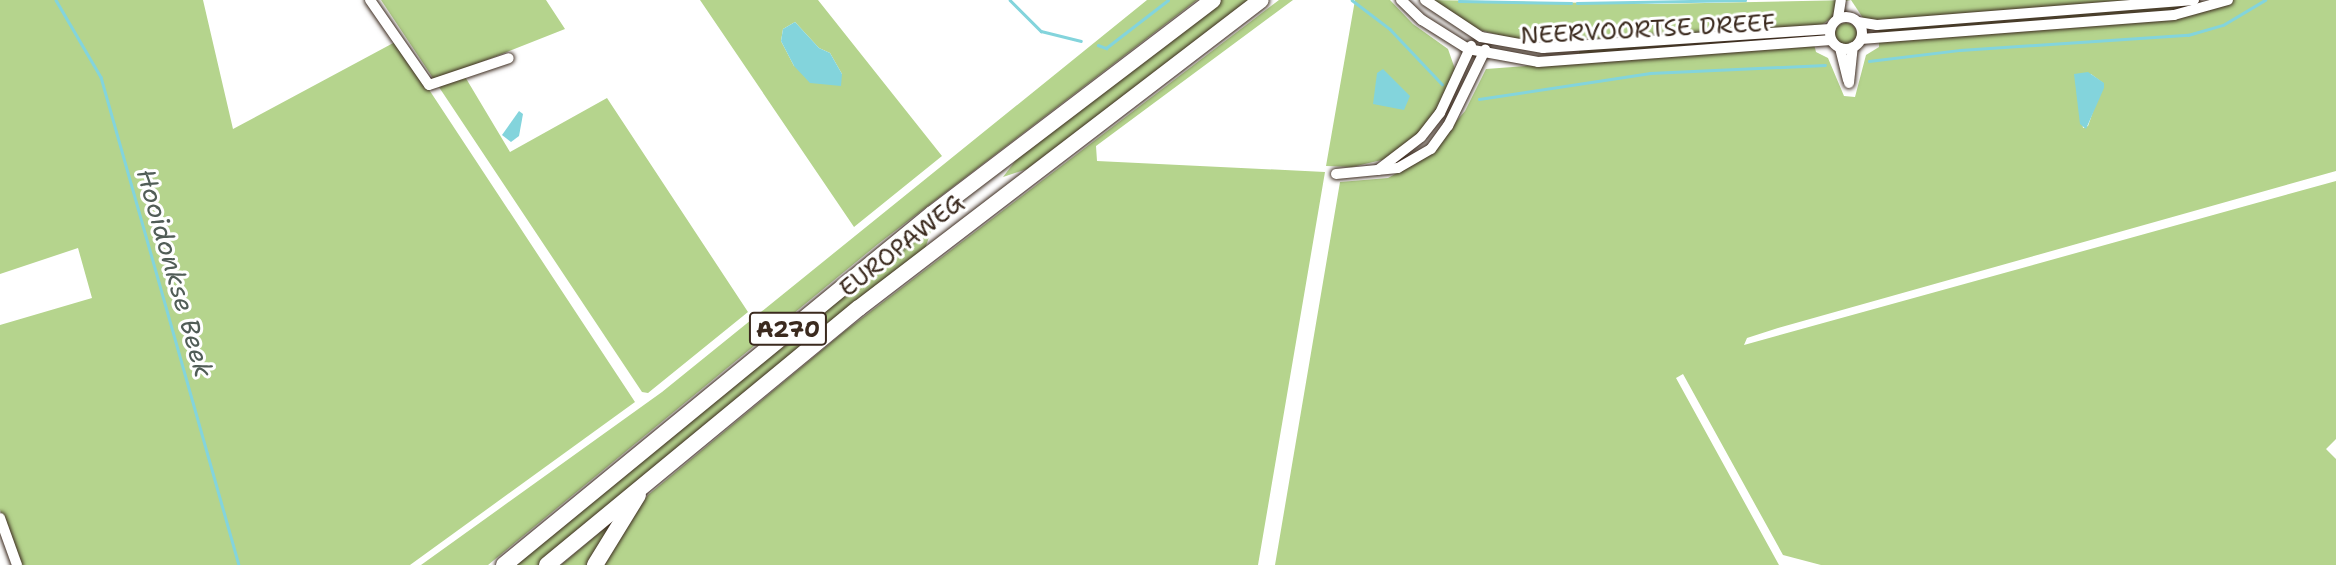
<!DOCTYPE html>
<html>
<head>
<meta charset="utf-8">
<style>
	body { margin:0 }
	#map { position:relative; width:2336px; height:565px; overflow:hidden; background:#fff; font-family:"Shantell Sans",sans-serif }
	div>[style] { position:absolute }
	.green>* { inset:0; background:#b5d48d }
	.round { border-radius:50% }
	.water>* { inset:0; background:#83d4dc }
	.stream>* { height:2.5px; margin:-1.25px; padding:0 1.25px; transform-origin:1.25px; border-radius:1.25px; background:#83d4dc }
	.roads { filter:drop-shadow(0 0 2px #3b2a1e) drop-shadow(0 0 2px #3b2a1e) }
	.minor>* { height:10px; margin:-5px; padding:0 5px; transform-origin:5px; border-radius:5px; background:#fff }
	.minor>.ring { margin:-5px; padding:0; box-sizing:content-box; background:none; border:10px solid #fff; border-radius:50% }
	.highway>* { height:16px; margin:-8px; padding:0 8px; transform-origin:8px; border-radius:8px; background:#fff }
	span { translate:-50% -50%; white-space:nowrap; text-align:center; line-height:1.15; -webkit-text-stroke:6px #fff; paint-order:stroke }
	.shield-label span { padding:2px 5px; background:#fff; border:2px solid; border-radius:5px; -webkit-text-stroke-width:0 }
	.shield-label { font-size:23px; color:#3b2a1e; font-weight:700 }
	.street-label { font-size:24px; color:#3b2a1e }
	.water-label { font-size:26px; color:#515d57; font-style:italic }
</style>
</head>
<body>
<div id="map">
	<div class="green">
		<div style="clip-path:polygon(0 0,203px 0,233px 129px,397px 41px,635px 402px,410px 565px,21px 565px,0 510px,0 325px,92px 298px,78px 248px,0 274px)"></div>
		<div style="clip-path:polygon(381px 0,546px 0,565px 29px,461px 70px,510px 152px,607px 98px,748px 312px,648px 393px,642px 392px)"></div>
		<div style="clip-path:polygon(evenodd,700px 0,818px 0,942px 156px,854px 227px,700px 0,795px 22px,819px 48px,830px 53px,842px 74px,794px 66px,781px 41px,783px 29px,795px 22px)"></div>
		<div style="clip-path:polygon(1147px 0,1197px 0,878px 244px,488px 565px,421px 565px,662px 392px)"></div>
		<div style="clip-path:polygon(1220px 0,1251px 0,1027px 169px,1003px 177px,1016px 160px)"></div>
		<div style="clip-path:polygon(1279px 0,1293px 0,1096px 146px,1097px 161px,1325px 172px,1258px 565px,598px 565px,648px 495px,845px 331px)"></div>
		<div style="clip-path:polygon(1355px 0,1390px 0,1413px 24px,1448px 49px,1455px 69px,1431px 123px,1386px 159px,1352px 167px,1326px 166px)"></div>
		<div style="clip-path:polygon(1431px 0,1656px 4px,1851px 0,1836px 3px,1833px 17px,1820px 26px,1526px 42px,1472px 28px)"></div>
		<div style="clip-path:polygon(1851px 0,2186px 0,1865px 21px)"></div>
		<div style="clip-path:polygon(2222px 0,2196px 9px,1879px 35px,1878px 28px)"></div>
		<div style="clip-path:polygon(evenodd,2232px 0,2336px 0,2336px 171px,1778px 328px,1747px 338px,1744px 345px,2336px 181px,2336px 439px,2326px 449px,2336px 459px,2336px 565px,1821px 565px,1783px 555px,1683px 374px,1676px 378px,1779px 565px,1275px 565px,1340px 182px,1388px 178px,1427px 156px,1465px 111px,1486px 69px,1814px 44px,1816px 52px,1828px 58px,1844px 96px,1855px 97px,1866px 55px,1879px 47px,1879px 40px,2167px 18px,2232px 0,2075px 74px,2091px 74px,2103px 83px,2088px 126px,2083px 128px,2075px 74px)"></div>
		<div class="round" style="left:1835px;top:23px;width:22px;height:22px"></div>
		<div style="clip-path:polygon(1813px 32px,1813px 39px,1579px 56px,1579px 51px,1592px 49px)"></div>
		<div style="clip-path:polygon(932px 228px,925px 249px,539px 565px,510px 565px,914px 234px,917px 237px)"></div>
		<div style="clip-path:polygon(619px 516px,591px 565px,561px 565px)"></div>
	</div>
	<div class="water">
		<div style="clip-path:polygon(795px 22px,819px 48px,830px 53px,842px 74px,841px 86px,810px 83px,794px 66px,781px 41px,783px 29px)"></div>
		<div style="clip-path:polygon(1383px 69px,1410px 96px,1404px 110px,1373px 104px,1377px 73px)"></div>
		<div style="clip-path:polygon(2088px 72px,2104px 83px,2104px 88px,2086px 129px,2080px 124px,2074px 74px)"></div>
		<div style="clip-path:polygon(519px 111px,523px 114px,519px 136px,511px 142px,502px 135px)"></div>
	</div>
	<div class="stream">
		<div style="left:56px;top:0;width:89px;rotate:59.7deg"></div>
		<div style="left:101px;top:77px;width:507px;rotate:74.21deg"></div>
		<div style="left:1010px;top:0;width:44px;rotate:45deg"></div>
		<div style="left:1041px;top:31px;width:41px;rotate:14deg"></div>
		<div style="left:1352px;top:0;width:48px;rotate:37.3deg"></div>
		<div style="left:1390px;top:29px;width:76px;rotate:46.6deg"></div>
		<div style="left:1459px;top:1px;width:112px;rotate:1deg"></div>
		<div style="left:1577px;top:3px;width:168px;rotate:-1deg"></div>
		<div style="left:1098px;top:45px;width:9px;rotate:21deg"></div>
		<div style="left:1106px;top:48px;width:78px;rotate:-37.7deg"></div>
		<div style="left:1869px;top:61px;width:92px;rotate:-6.9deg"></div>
		<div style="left:1960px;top:50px;width:228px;rotate:-3.8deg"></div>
		<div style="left:2188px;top:35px;width:36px;rotate:-16deg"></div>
		<div style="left:2223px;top:25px;width:49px;rotate:-30.8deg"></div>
		<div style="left:1479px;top:99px;width:173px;rotate:-8.6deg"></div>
		<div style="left:1650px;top:73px;width:175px;rotate:-2.6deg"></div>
	</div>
	<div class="roads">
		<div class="minor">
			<div style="left:370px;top:0;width:103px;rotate:55.2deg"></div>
			<div style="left:429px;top:85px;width:84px;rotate:-18.6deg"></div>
			<div style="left:1401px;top:0;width:29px;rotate:44deg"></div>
			<div style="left:1422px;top:20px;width:54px;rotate:32.2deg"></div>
			<div style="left:1468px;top:49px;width:71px;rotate:10.5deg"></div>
			<div style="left:1538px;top:62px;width:294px;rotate:-4.3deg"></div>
			<div style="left:1425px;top:0;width:67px;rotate:33.5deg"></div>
			<div style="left:1481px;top:37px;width:63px;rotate:10.1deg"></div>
			<div style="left:1543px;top:48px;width:288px;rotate:-3.8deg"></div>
			<div class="ring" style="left:1830px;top:17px;width:22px;height:22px"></div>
			<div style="left:1838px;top:18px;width:18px;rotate:-81deg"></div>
			<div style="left:1858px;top:22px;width:19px;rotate:9deg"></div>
			<div style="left:1877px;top:25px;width:318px;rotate:-4.5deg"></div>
			<div style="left:1861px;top:39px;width:314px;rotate:-4.4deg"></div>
			<div style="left:2174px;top:15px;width:56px;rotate:-15.5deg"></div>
			<div style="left:1840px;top:48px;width:33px;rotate:76deg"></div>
			<div style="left:1849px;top:83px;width:36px;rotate:-84deg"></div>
			<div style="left:1378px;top:170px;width:54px;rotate:-37.5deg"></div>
			<div style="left:1421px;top:137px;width:31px;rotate:-52deg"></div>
			<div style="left:1440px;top:113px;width:74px;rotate:-65.2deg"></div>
			<div style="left:1336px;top:174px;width:62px;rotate:-5.5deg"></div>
			<div style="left:1398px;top:168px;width:38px;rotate:-30deg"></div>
			<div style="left:1431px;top:149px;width:29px;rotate:-54deg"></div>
			<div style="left:1448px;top:126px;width:85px;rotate:-64deg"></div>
			<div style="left:0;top:518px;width:50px;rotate:70.1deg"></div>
		</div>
		<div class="highway">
			<div style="left:504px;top:565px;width:554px;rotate:-39.35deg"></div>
			<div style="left:932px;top:214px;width:353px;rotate:-37.3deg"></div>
			<div style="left:547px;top:565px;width:404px;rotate:-39.5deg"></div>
			<div style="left:859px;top:308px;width:506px;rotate:-37.46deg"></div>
			<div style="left:595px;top:565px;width:82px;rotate:-58.4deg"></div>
		</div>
	</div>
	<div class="shield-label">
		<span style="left:788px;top:329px">A270</span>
	</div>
	<div class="street-label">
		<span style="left:1648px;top:30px;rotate:-3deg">NEERVOORTSE DREEF</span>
		<span style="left:902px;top:246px;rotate:-38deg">EUROPAWEG</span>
	</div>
	<div class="water-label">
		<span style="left:175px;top:273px;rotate:74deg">Hooidonkse Beek</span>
	</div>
</div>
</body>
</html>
